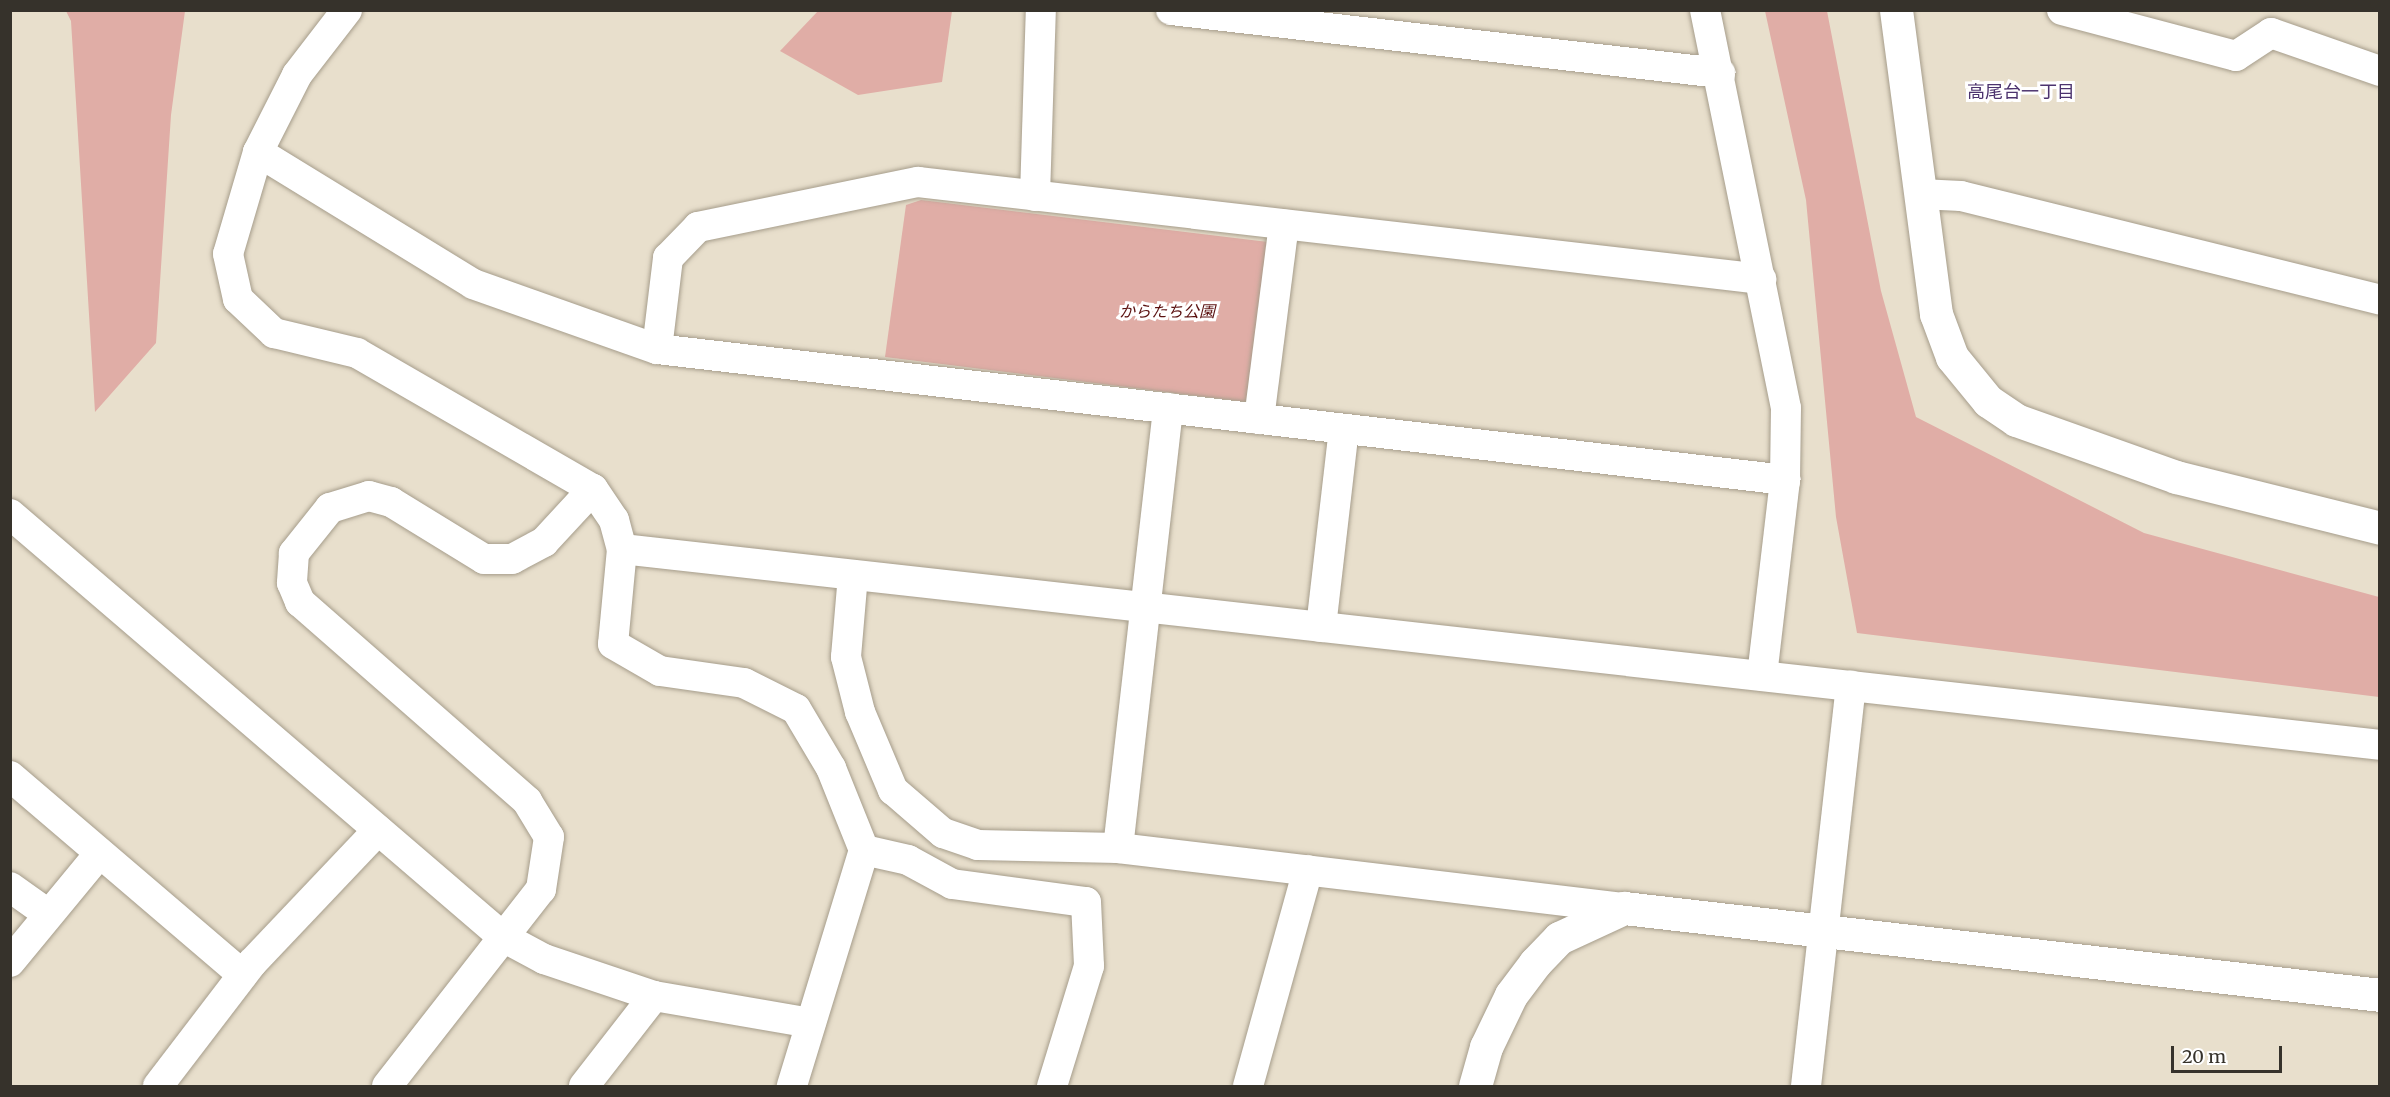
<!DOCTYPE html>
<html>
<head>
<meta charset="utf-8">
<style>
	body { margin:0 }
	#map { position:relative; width:2390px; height:1097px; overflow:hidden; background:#e8dfcc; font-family:Merriweather,"Noto Sans JP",serif }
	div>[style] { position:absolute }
	.green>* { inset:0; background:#e0ada6 }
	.roads { filter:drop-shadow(0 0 2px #a69d8b) drop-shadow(0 0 2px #a69d8b) }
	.minor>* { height:30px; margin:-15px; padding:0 15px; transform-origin:15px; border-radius:15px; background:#fff }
	.tertiary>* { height:33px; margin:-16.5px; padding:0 16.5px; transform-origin:16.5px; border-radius:16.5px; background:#fff }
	span { translate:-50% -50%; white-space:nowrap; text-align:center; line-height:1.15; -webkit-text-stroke:6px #fff; paint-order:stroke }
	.park-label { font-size:16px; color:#5a100f; font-style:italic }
	.neighbourhood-label { font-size:18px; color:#4c336e }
	.frame { position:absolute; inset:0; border:12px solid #36322b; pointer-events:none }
	.scale { position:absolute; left:2171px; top:1046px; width:111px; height:27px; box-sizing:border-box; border:3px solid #36322b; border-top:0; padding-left:8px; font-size:18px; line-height:21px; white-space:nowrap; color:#36322b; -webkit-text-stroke:4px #fff; paint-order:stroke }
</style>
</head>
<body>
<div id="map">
	<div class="green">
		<div style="clip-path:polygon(819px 10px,952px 11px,942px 82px,858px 95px,780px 51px)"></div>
		<div style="clip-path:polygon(66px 11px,185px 11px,171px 115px,156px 343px,95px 412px,71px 21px)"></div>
		<div style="clip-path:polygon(1765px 11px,1827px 11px,1881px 291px,1916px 417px,2144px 533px,2379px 597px,2379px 697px,1857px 633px,1836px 517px,1806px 200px)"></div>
		<div style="clip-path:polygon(921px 200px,1268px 242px,1247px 402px,885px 357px,906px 205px)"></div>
	</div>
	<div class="roads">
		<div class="minor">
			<div style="left:347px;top:10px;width:82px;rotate:127.6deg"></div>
			<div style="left:297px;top:75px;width:86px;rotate:116.9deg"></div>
			<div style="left:258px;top:152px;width:106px;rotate:106.4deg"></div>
			<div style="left:228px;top:254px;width:46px;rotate:77.5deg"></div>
			<div style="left:238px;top:299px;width:50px;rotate:43.4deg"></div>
			<div style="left:274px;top:333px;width:85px;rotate:13.5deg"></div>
			<div style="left:357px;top:353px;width:272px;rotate:30deg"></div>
			<div style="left:593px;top:489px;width:72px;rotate:132.8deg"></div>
			<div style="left:544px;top:542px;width:36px;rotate:152deg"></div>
			<div style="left:512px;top:559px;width:28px;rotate:180deg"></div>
			<div style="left:484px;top:559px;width:109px;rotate:-148.5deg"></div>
			<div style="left:391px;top:502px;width:23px;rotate:-165deg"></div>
			<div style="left:369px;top:496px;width:41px;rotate:162.9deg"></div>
			<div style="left:330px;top:508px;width:58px;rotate:128.7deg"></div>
			<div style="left:294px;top:553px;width:30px;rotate:94deg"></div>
			<div style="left:292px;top:583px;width:21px;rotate:67deg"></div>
			<div style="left:300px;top:602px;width:302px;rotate:41.2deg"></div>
			<div style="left:527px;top:801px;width:42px;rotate:58.6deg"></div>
			<div style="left:549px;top:837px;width:53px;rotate:98.7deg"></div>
			<div style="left:541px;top:889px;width:250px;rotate:128deg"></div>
			<div style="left:1171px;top:10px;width:553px;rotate:6.55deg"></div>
			<div style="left:1705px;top:10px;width:406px;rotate:78.5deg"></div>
			<div style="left:1786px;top:408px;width:72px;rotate:90.8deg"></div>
			<div style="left:1785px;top:480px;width:197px;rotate:96.7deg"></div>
			<div style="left:2062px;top:10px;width:180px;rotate:14.8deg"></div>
			<div style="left:2236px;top:56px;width:42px;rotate:-33.3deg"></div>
			<div style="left:2271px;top:33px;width:115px;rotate:19.2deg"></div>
			<div style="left:258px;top:152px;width:252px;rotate:31.5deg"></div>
			<div style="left:473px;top:284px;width:195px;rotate:19.5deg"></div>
			<div style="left:657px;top:349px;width:1136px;rotate:6.62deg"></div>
			<div style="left:1920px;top:194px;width:41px;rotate:2.8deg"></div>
			<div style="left:1961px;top:196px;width:432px;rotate:13.9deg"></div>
			<div style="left:1035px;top:196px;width:186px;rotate:-88.2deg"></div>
			<div style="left:657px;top:349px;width:92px;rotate:-83.1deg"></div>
			<div style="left:668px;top:258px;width:43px;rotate:-45.9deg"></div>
			<div style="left:698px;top:227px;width:225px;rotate:-11.6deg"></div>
			<div style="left:918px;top:182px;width:849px;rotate:6.56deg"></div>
			<div style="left:1259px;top:419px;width:196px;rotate:-82.7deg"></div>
			<div style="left:593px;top:489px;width:37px;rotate:56deg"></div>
			<div style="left:614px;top:520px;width:30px;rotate:75deg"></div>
			<div style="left:622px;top:549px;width:95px;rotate:95.4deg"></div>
			<div style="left:613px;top:644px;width:54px;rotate:29.9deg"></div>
			<div style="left:660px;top:671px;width:85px;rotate:8.1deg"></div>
			<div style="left:744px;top:683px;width:58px;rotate:26.6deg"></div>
			<div style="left:796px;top:709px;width:69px;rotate:59.3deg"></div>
			<div style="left:831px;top:768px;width:88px;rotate:68.1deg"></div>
			<div style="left:864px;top:850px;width:247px;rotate:107deg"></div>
			<div style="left:10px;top:514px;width:650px;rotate:40.63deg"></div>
			<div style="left:503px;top:937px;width:47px;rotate:28.2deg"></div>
			<div style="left:544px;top:959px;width:116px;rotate:18.6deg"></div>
			<div style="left:654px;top:996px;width:159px;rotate:9.8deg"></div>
			<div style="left:622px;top:549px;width:1769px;rotate:6.36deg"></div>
			<div style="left:853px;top:575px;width:82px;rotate:94.9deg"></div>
			<div style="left:846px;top:657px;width:57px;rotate:75.7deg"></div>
			<div style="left:860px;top:712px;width:85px;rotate:67.1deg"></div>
			<div style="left:893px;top:790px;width:66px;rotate:40.7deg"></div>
			<div style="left:943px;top:833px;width:37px;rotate:19deg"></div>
			<div style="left:978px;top:845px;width:140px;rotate:1.2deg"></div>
			<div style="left:1118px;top:848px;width:510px;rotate:6.76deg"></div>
			<div style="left:1321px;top:627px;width:199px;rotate:-83.4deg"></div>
			<div style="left:10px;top:776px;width:306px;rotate:40.5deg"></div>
			<div style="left:1118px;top:848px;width:443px;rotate:-83.5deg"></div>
			<div style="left:864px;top:850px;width:45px;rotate:12.8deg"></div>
			<div style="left:908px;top:860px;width:50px;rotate:28.6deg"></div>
			<div style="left:952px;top:884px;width:135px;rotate:7.7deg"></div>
			<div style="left:1086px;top:902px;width:64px;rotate:87.3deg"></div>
			<div style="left:1089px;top:966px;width:126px;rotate:107.1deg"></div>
			<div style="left:10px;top:887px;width:47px;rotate:35.4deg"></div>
			<div style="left:10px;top:962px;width:141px;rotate:-50.5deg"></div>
			<div style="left:158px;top:1086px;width:155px;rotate:-52.6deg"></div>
			<div style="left:252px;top:963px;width:183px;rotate:-46.5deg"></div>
			<div style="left:584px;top:1086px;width:114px;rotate:-52.1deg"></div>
			<div style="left:1248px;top:1086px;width:224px;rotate:-74.5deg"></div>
			<div style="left:1806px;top:1086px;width:403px;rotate:-83.6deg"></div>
		</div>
		<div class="tertiary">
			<div style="left:1896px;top:10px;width:307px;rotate:82.5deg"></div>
			<div style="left:1936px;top:314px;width:46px;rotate:69.6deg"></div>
			<div style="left:1952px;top:357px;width:57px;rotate:50.7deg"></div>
			<div style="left:1988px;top:401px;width:34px;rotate:34deg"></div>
			<div style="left:2016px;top:420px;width:170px;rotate:19.6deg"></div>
			<div style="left:2176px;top:477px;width:210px;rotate:14deg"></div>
			<div style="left:1475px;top:1086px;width:41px;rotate:-74.2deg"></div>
			<div style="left:1486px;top:1047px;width:58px;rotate:-64.3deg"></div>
			<div style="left:1511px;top:995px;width:40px;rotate:-53deg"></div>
			<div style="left:1535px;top:963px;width:35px;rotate:-46deg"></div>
			<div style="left:1559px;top:938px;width:72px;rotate:-24.8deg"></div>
			<div style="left:1624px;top:908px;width:761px;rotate:6.56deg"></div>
		</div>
	</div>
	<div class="park-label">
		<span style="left:1167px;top:311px">からたち公園</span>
	</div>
	<div class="neighbourhood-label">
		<span style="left:2021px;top:92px">高尾台一丁目</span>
	</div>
	<div class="frame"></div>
	<div class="scale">20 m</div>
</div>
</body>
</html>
